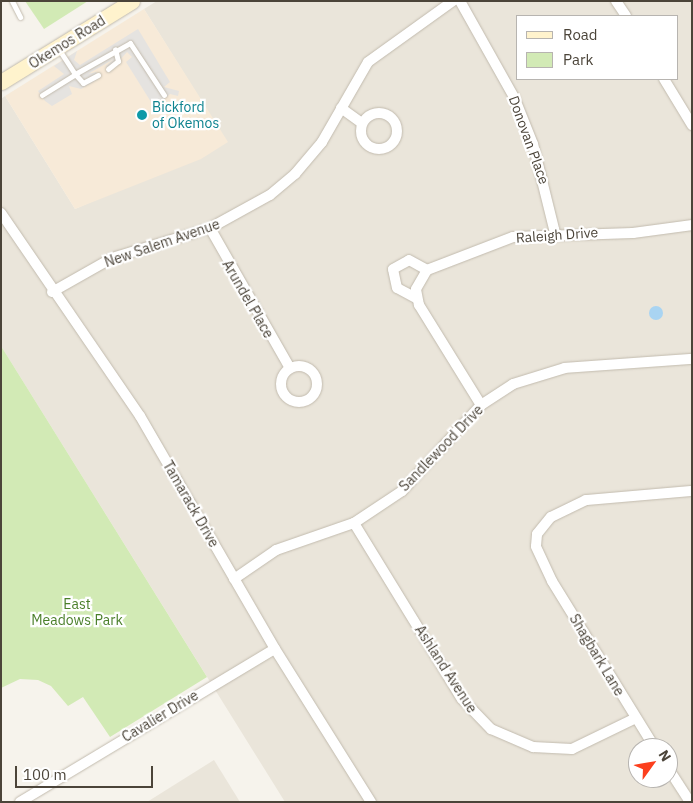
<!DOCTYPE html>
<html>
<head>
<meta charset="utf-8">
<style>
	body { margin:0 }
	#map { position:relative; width:693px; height:803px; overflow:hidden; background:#f6f3ec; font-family:"IBM Plex Sans",sans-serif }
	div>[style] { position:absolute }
	.residential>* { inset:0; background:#eae5da }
	.commercial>* { inset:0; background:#f7ead8 }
	.green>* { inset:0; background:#d2eab5 }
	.parking>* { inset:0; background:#e5e3e0 }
	.water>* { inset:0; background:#a9d4f2 }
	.round { border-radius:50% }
	.roads { filter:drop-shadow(0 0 1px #c2bbae) drop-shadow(0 0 1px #c2bbae) }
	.lane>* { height:5px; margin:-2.5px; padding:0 2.5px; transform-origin:2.5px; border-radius:2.5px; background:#fff }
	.street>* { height:10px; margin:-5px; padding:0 5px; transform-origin:5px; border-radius:5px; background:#fff }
	.street>.ring { margin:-5px; padding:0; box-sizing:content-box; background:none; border:10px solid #fff; border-radius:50% }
	.secondary>* { height:15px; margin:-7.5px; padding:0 7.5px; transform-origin:7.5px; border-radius:7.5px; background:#fff3cd }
	.dots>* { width:14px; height:14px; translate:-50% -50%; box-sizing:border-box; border:2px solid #fff; border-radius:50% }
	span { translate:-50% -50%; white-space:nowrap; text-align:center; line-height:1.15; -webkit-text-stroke:4.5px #fff; paint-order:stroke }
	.street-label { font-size:14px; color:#4b4439 }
	.culture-label { font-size:14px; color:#0d838f }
	.left { translate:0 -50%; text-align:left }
	.park-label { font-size:14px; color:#4a7f2a }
	.frame { position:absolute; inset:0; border:2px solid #4b4439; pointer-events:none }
	.legend { position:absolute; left:516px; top:15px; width:162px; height:65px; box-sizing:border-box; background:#fff; border:1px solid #b7b4b0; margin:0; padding:6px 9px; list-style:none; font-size:15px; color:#4b4439 }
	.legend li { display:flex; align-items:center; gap:10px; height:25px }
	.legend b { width:25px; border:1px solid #b7b4b0 }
	.north { position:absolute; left:628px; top:738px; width:50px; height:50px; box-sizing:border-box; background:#fff; border:1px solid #b7b4b0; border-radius:50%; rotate:58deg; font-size:14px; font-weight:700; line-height:20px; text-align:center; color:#4b4439 }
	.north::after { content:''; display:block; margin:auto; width:18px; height:22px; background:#fc3f1d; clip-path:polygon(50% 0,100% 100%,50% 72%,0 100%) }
	.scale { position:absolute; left:15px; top:766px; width:138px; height:22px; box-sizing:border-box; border:2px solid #4b4439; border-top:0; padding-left:6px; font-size:15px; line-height:18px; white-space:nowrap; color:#4b4439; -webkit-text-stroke:4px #fff; paint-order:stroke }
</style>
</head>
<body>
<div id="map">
	<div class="residential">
		<div style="clip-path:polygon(evenodd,157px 1px,692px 1px,692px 802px,285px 802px,1px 346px,1px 99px,5px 96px,75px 209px,227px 142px,144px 9px,157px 1px,517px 16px,677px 16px,677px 79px,517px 79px,517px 16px,157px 1px,638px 748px,668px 748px,668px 778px,638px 778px,638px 748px)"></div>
		<div style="clip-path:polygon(214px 760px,240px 802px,147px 802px)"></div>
	</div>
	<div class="commercial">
		<div style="clip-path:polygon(144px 9px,228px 142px,201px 159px,75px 209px,5px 96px)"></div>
	</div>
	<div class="green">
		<div style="clip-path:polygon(25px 1px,88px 1px,44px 29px)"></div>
		<div style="clip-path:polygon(1px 346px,207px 677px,110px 737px,83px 697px,68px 706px,51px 686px,38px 680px,20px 679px,1px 688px)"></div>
	</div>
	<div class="parking">
		<div style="clip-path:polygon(138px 29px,170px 82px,164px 87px,179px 91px,178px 96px,170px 94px,160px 103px,157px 99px,151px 102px,126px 62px,132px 57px,127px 52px,109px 72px,106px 66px,114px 59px,88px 74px,96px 72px,100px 78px,81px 89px,69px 86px,72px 94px,52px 106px,45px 101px,38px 91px,64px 74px,54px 66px,77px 51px,74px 60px,80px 65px)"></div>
	</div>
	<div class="water">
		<div class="round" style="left:649px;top:306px;width:14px;height:14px"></div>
	</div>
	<div class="roads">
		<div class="lane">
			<div style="left:12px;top:1px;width:18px;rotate:63deg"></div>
			<div style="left:58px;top:48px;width:31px;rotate:57deg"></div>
			<div style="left:75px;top:74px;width:63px;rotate:-29.4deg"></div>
			<div style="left:130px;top:43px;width:62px;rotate:56.8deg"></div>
			<div style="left:108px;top:69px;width:13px;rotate:-39deg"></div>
			<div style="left:118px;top:61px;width:12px;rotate:-104deg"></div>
			<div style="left:42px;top:95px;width:39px;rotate:-32deg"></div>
			<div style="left:75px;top:74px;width:12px;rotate:48deg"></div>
			<div style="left:83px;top:83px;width:17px;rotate:-28deg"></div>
		</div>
		<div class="street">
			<div style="left:460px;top:1px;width:112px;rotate:60.7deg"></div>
			<div style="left:515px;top:99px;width:48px;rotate:68.2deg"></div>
			<div style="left:533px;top:144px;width:92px;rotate:76.1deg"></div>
			<div style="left:616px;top:1px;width:18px;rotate:56deg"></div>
			<div style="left:664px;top:79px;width:54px;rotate:58.7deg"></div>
			<div style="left:341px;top:108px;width:26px;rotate:36deg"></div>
			<div class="ring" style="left:361px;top:113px;width:26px;height:26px"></div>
			<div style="left:1px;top:213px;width:246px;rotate:55.6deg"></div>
			<div style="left:140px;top:416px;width:269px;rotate:59.9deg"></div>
			<div style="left:275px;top:649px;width:181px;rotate:57.9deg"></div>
			<div style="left:210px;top:228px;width:161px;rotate:60.3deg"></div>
			<div style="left:52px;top:292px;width:69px;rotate:-29.5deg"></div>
			<div style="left:112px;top:258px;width:102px;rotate:-17deg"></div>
			<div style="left:210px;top:228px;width:68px;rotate:-28.8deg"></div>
			<div style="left:270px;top:195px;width:33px;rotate:-40deg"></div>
			<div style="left:295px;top:174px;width:42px;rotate:-49.8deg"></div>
			<div style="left:322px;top:142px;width:92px;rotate:-60.1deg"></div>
			<div style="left:368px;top:62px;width:105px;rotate:-35.7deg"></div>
			<div style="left:416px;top:298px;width:21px;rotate:-152deg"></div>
			<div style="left:397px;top:288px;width:19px;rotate:-102deg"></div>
			<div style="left:393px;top:269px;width:18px;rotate:-29deg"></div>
			<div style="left:409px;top:260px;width:21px;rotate:29deg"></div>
			<div class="ring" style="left:281px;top:366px;width:26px;height:26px"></div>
			<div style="left:481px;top:405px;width:118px;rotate:-121.8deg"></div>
			<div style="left:419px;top:305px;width:16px;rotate:-101deg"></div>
			<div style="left:416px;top:289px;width:22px;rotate:-60deg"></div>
			<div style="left:427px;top:270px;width:92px;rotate:-21deg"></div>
			<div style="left:513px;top:237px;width:120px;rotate:-1.9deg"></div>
			<div style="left:633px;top:233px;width:60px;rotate:-7.7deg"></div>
			<div style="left:354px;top:523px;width:206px;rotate:58.5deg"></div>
			<div style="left:462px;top:699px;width:42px;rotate:46deg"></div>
			<div style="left:491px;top:729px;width:46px;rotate:23.2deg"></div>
			<div style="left:533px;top:747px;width:39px;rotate:3deg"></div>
			<div style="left:572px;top:749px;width:71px;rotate:-25.8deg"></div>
			<div style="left:234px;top:579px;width:51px;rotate:-34.6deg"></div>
			<div style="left:276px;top:550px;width:83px;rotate:-19.1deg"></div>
			<div style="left:354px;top:523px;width:58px;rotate:-33.7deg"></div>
			<div style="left:402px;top:491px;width:117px;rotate:-47.4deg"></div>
			<div style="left:481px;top:405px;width:38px;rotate:-33deg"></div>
			<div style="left:513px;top:384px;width:54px;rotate:-17.1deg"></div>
			<div style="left:565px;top:368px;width:127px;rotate:-4.1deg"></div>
			<div style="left:655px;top:748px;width:196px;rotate:-121.7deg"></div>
			<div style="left:552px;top:581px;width:38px;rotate:-115deg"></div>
			<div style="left:536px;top:546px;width:12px;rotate:-85deg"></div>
			<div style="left:537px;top:534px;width:22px;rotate:-51deg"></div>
			<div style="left:551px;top:517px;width:39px;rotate:-26deg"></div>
			<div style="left:586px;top:500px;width:106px;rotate:-4.9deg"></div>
			<div style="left:668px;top:768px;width:40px;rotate:57.1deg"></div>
			<div style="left:20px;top:802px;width:297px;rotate:-31deg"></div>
		</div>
		<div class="secondary">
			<div style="left:1px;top:82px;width:154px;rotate:-31.7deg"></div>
		</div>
	</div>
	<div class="dots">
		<div style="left:142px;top:115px;background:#0f9aa8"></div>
	</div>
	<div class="street-label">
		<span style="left:67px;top:42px;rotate:-32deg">Okemos Road</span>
		<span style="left:529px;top:140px;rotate:70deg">Donovan Place</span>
		<span style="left:557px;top:235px;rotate:-4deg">Raleigh Drive</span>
		<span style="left:162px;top:243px;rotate:-19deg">New Salem Avenue</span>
		<span style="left:248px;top:299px;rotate:60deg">Arundel Place</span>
		<span style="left:441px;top:448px;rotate:-46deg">Sandlewood Drive</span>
		<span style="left:191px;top:504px;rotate:60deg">Tamarack Drive</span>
		<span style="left:597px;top:655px;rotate:59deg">Shagbark Lane</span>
		<span style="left:446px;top:669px;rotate:57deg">Ashland Avenue</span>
		<span style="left:160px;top:716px;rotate:-31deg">Cavalier Drive</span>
	</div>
	<div class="culture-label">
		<span class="left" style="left:152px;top:115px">Bickford<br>of Okemos</span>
	</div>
	<div class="park-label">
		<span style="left:77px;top:612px">East<br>Meadows Park</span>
	</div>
	<div class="frame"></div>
	<ul class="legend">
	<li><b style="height:6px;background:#fff3cd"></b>Road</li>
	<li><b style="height:14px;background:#d2eab5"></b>Park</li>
	</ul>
	<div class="north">N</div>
	<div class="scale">100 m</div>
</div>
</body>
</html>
